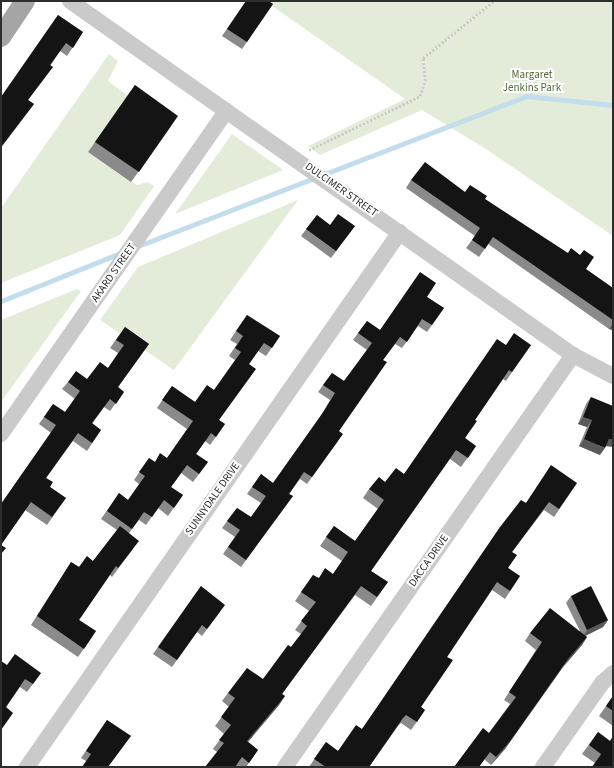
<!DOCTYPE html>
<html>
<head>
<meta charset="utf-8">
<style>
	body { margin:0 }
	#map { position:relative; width:614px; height:768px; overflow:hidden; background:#fff; font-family:"Source Sans 3",sans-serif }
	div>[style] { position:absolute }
	.green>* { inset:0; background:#e3ecd9 }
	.stream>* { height:5px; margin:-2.5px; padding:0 2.5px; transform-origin:2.5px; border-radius:2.5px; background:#c3dded }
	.path>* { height:2.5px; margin-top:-1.25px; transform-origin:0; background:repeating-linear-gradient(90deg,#cacaca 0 2px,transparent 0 4px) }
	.minor>* { height:16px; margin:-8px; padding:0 8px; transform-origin:8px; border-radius:8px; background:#cacaca }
	.major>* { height:20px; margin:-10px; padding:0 10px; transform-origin:10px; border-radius:10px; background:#a5a5a5 }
	.wall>* { inset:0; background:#8a8a8a }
	.shaded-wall>* { inset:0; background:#5a5a5a }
	.building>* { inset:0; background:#141414 }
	span { translate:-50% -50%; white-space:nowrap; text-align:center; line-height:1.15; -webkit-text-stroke:4px #fff; paint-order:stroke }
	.park-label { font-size:11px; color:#506b38 }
	.street-label { font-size:11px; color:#2d2d2d }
	.frame { position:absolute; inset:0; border:2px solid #2d2d2d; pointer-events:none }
</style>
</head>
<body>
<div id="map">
	<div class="green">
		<div style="clip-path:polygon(265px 1px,613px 1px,613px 236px,486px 149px,422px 110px,320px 155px,308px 146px,405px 99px)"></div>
		<div style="clip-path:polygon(109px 54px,118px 61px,108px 81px,128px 96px,88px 152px,137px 185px,148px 182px,154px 186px,120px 235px,1px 283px,1px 208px)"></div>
		<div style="clip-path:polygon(232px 134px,283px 170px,175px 214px)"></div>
		<div style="clip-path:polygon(298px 200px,174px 370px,100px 320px,138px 267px)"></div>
		<div style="clip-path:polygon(77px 289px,81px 291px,1px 402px,1px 320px)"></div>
	</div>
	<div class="stream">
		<div style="left:138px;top:246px;width:416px;rotate:-21.1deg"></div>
		<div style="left:526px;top:96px;width:87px;rotate:5.9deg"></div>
		<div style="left:1px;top:301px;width:131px;rotate:-21.9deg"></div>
	</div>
	<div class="path">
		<div style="left:309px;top:150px;width:123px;rotate:-25.9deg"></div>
		<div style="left:420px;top:96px;width:16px;rotate:-72deg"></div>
		<div style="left:425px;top:81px;width:23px;rotate:-95deg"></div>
		<div style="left:423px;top:58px;width:91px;rotate:-38.8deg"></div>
	</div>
	<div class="minor">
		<div style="left:70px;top:1px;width:615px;rotate:35.14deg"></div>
		<div style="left:573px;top:355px;width:45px;rotate:27.7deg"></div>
		<div style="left:1px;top:434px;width:394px;rotate:-55.1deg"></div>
		<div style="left:27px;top:767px;width:652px;rotate:-55.12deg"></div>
		<div style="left:285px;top:767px;width:503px;rotate:-55.05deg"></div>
		<div style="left:543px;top:767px;width:103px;rotate:-54.9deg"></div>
		<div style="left:602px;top:683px;width:15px;rotate:-42deg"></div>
	</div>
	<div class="major">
		<div style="left:1px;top:37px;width:43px;rotate:-56.3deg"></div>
	</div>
	<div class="wall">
		<div style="clip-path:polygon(246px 1px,273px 4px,242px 49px,222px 36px)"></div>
		<div style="clip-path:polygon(58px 15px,83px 32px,67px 56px,60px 51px,28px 100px,34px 104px,1px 148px,1px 97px)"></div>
		<div style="clip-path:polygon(135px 85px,171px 126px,131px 182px,88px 152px)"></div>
		<div style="clip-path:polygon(411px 180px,465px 192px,485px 199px,613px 288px,613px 330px,609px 329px,488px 244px,479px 257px,466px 248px,475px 236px,406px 188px)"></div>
		<div style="clip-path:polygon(317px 215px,330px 225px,355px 226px,331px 258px,301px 236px)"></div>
		<div style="clip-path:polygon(427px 297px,444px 308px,427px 332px,418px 326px,402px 348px,395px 344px,383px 360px,339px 431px,338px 441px,307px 484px,300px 479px,289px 494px,293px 496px,241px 567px,223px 554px,235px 537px,222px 528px,237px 508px,251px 517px,261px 503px,247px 494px,261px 474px,273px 483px,320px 417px,330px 400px,318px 392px,332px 373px,344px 381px,367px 350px,353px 340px,367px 321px,380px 330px)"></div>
		<div style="clip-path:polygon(247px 315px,280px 336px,266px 356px,258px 351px,249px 364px,219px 420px,225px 424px,210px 445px,205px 441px,196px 454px,208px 462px,193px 482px,181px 473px,171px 487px,183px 495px,168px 516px,158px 508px,146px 525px,139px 520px,129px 533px,133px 549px,112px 577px,110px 575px,79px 620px,96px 631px,78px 657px,31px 625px,71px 562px,79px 567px,93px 561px,117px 530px,101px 519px,119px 493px,128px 500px,139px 484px,134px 480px,149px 458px,155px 462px,167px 458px,187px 429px,157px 408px,172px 386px,195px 402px,214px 390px,235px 360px,229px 356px,237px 344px,230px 340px)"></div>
		<div style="clip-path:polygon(125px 327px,149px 344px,118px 387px,124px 392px,110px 411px,104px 407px,92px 424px,101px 430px,87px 451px,73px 441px,46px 478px,50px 487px,66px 498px,47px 525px,25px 510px,1px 545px,1px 504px,51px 433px,39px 424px,53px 404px,65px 412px,75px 399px,62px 389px,68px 382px,87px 379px,108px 368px,118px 353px,110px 348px)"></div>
		<div style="clip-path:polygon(506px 345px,531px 345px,506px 381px,503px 379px,475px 420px,465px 438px,476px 446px,461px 467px,450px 459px,371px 571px,388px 582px,371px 606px,355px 595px,282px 694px,285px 696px,279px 705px,248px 742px,258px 750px,246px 767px,237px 767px,213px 749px,224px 734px,215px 726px,229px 707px,222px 701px,228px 693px,263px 679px,291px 647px,301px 634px,295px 630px,309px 611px,295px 601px,313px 575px,318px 578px,333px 574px,342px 561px,320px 546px,334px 526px,355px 541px,378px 509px,363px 498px,369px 489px,404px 474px)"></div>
		<div style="clip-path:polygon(591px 397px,600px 455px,579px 446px,587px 427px,578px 424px,586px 404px)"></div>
		<div style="clip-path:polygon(577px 483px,554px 517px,544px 510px,512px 552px,508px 568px,520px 576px,505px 599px,492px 590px,447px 657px,421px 707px,425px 710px,411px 730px,401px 723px,398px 726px,369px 767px,309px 767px,326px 742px,338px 751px,362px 729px,525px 503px)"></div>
		<div style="clip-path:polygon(201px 586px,220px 612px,202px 636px,197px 632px,172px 667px,153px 654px)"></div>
		<div style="clip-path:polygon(571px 596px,608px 620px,603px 627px,585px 636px,587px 637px,582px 645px,563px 667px,505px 749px,491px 765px,485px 760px,489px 733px,510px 704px,504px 700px,536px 650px,525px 641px,530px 633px,580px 631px,566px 603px)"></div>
		<div style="clip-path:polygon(7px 665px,41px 673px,27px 692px,20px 687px,6px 707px)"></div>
		<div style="clip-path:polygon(613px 696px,613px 726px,599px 716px)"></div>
		<div style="clip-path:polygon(107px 720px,131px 736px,86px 761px,81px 758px)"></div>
		<div style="clip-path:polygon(598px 732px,610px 741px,595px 763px,582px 754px)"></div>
	</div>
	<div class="shaded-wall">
		<div style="clip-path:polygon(613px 324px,613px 330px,609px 329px)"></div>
		<div style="clip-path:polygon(583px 417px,592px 420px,587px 427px,578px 424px)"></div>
		<div style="clip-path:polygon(584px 439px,605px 448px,600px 455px,579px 446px)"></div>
		<div style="clip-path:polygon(609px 439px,613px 439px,613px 447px,604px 446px)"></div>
		<div style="clip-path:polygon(608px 620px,603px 627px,583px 637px,587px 630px)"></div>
		<div style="clip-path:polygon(587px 637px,582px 645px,563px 667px,505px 749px,491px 765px,568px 659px)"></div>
		<div style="clip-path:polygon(285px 696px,279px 705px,241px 750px,247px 741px)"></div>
	</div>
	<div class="building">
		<div style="clip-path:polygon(246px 1px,269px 1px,273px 4px,247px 42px,227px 29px)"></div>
		<div style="clip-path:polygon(58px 15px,83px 32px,73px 48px,66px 43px,50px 65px,53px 67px,28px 100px,34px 104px,1px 147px,1px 97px)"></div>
		<div style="clip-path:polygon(135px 85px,178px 116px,139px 172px,95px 142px)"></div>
		<div style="clip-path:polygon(425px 162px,465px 192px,470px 185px,487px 196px,485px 199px,568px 253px,571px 248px,580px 255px,584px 250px,594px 257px,586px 269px,613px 288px,613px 320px,493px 237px,485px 249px,472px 240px,480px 228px,411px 180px)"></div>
		<div style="clip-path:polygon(338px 214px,355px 226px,336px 251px,306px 229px,317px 215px,330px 225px)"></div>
		<div style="clip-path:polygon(420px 272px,436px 283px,427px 297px,444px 308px,432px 325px,422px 319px,407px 342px,400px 337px,383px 360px,387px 362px,339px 431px,343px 434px,312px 477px,304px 472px,289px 494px,293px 496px,246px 560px,228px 547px,240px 530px,227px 521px,237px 508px,251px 517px,266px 496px,252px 487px,261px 474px,273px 483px,324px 411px,335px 393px,323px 385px,332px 373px,344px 381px,372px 343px,358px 333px,367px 321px,380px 330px)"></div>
		<div style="clip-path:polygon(247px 315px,280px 336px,272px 348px,264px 343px,249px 364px,256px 369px,219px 420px,225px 424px,216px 437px,211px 433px,196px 454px,208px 462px,199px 474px,187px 465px,171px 487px,183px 495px,174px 508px,164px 500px,152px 517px,144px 512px,132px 529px,107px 511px,119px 493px,128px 500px,145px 476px,139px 472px,149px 458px,155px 462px,160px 453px,167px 458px,193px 421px,162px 400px,172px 386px,195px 402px,207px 385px,214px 390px,241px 352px,235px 348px,243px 336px,236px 331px)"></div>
		<div style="clip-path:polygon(125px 327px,149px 344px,118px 387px,124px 392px,116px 404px,110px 399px,92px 423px,101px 430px,92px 443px,78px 433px,46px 478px,53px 482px,50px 487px,66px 498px,52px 517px,31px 502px,1px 545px,6px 548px,1px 554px,1px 504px,56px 425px,44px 417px,53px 404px,65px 412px,80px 391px,68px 382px,76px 371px,87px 379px,100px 362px,108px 368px,124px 345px,116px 340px)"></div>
		<div style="clip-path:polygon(514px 333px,531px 345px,512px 372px,509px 370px,475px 420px,477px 421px,465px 438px,476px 446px,468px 458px,456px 450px,371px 571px,388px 582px,377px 597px,361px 586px,282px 694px,285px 696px,247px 741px,258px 750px,249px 763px,242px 757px,235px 767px,205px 767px,224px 743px,219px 740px,231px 725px,221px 717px,235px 698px,228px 693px,247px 668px,263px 679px,288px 645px,291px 647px,307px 626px,301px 621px,316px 602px,301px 592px,313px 575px,319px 578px,325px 568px,333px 574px,348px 552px,326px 537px,334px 526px,355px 541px,384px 500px,369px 489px,379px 477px,385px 482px,396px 468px,404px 474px,497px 339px,506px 345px)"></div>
		<div style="clip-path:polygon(591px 397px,613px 406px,613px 439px,609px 439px,605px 448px,584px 439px,592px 420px,583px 417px)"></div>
		<div style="clip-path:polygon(551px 465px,577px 483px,559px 509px,549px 502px,512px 552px,517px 555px,508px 568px,520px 576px,510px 591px,497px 582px,447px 657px,453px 660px,421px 707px,425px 710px,417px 722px,406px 715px,403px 718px,369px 767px,326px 767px,314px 759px,326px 742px,338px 751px,356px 725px,362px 729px,500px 527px,521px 500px,526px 503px)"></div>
		<div style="clip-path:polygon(120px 526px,139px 541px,118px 568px,116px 566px,79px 620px,96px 631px,84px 649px,37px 616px,71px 562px,79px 567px,87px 556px,93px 561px)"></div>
		<div style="clip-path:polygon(201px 586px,225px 605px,207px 629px,202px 625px,177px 660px,158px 647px)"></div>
		<div style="clip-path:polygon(591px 586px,608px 620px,587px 630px,571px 596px)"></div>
		<div style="clip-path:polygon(550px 608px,587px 637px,568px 659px,510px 741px,496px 757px,490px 752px,479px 767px,454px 767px,483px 728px,489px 733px,516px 697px,509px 692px,542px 642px,530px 633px)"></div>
		<div style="clip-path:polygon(15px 654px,41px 673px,33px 684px,25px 679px,6px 707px,13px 713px,1px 730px,1px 661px,7px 665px)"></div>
		<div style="clip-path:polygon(613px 696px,613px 711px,606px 706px)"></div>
		<div style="clip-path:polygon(107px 720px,131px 736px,108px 767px,82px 767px,91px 754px,86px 751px)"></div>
		<div style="clip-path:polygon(598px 732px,610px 741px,613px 736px,613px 767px,592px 767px,601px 754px,589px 745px)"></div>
	</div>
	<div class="park-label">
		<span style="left:532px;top:82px">Margaret<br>Jenkins Park</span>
	</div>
	<div class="street-label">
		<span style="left:341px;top:190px;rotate:35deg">DULCIMER STREET</span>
		<span style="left:114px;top:273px;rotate:-55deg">AKARD STREET</span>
		<span style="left:213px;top:499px;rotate:-55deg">SUNNYDALE DRIVE</span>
		<span style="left:429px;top:561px;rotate:-55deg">DACCA DRIVE</span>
	</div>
	<div class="frame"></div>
</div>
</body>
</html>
